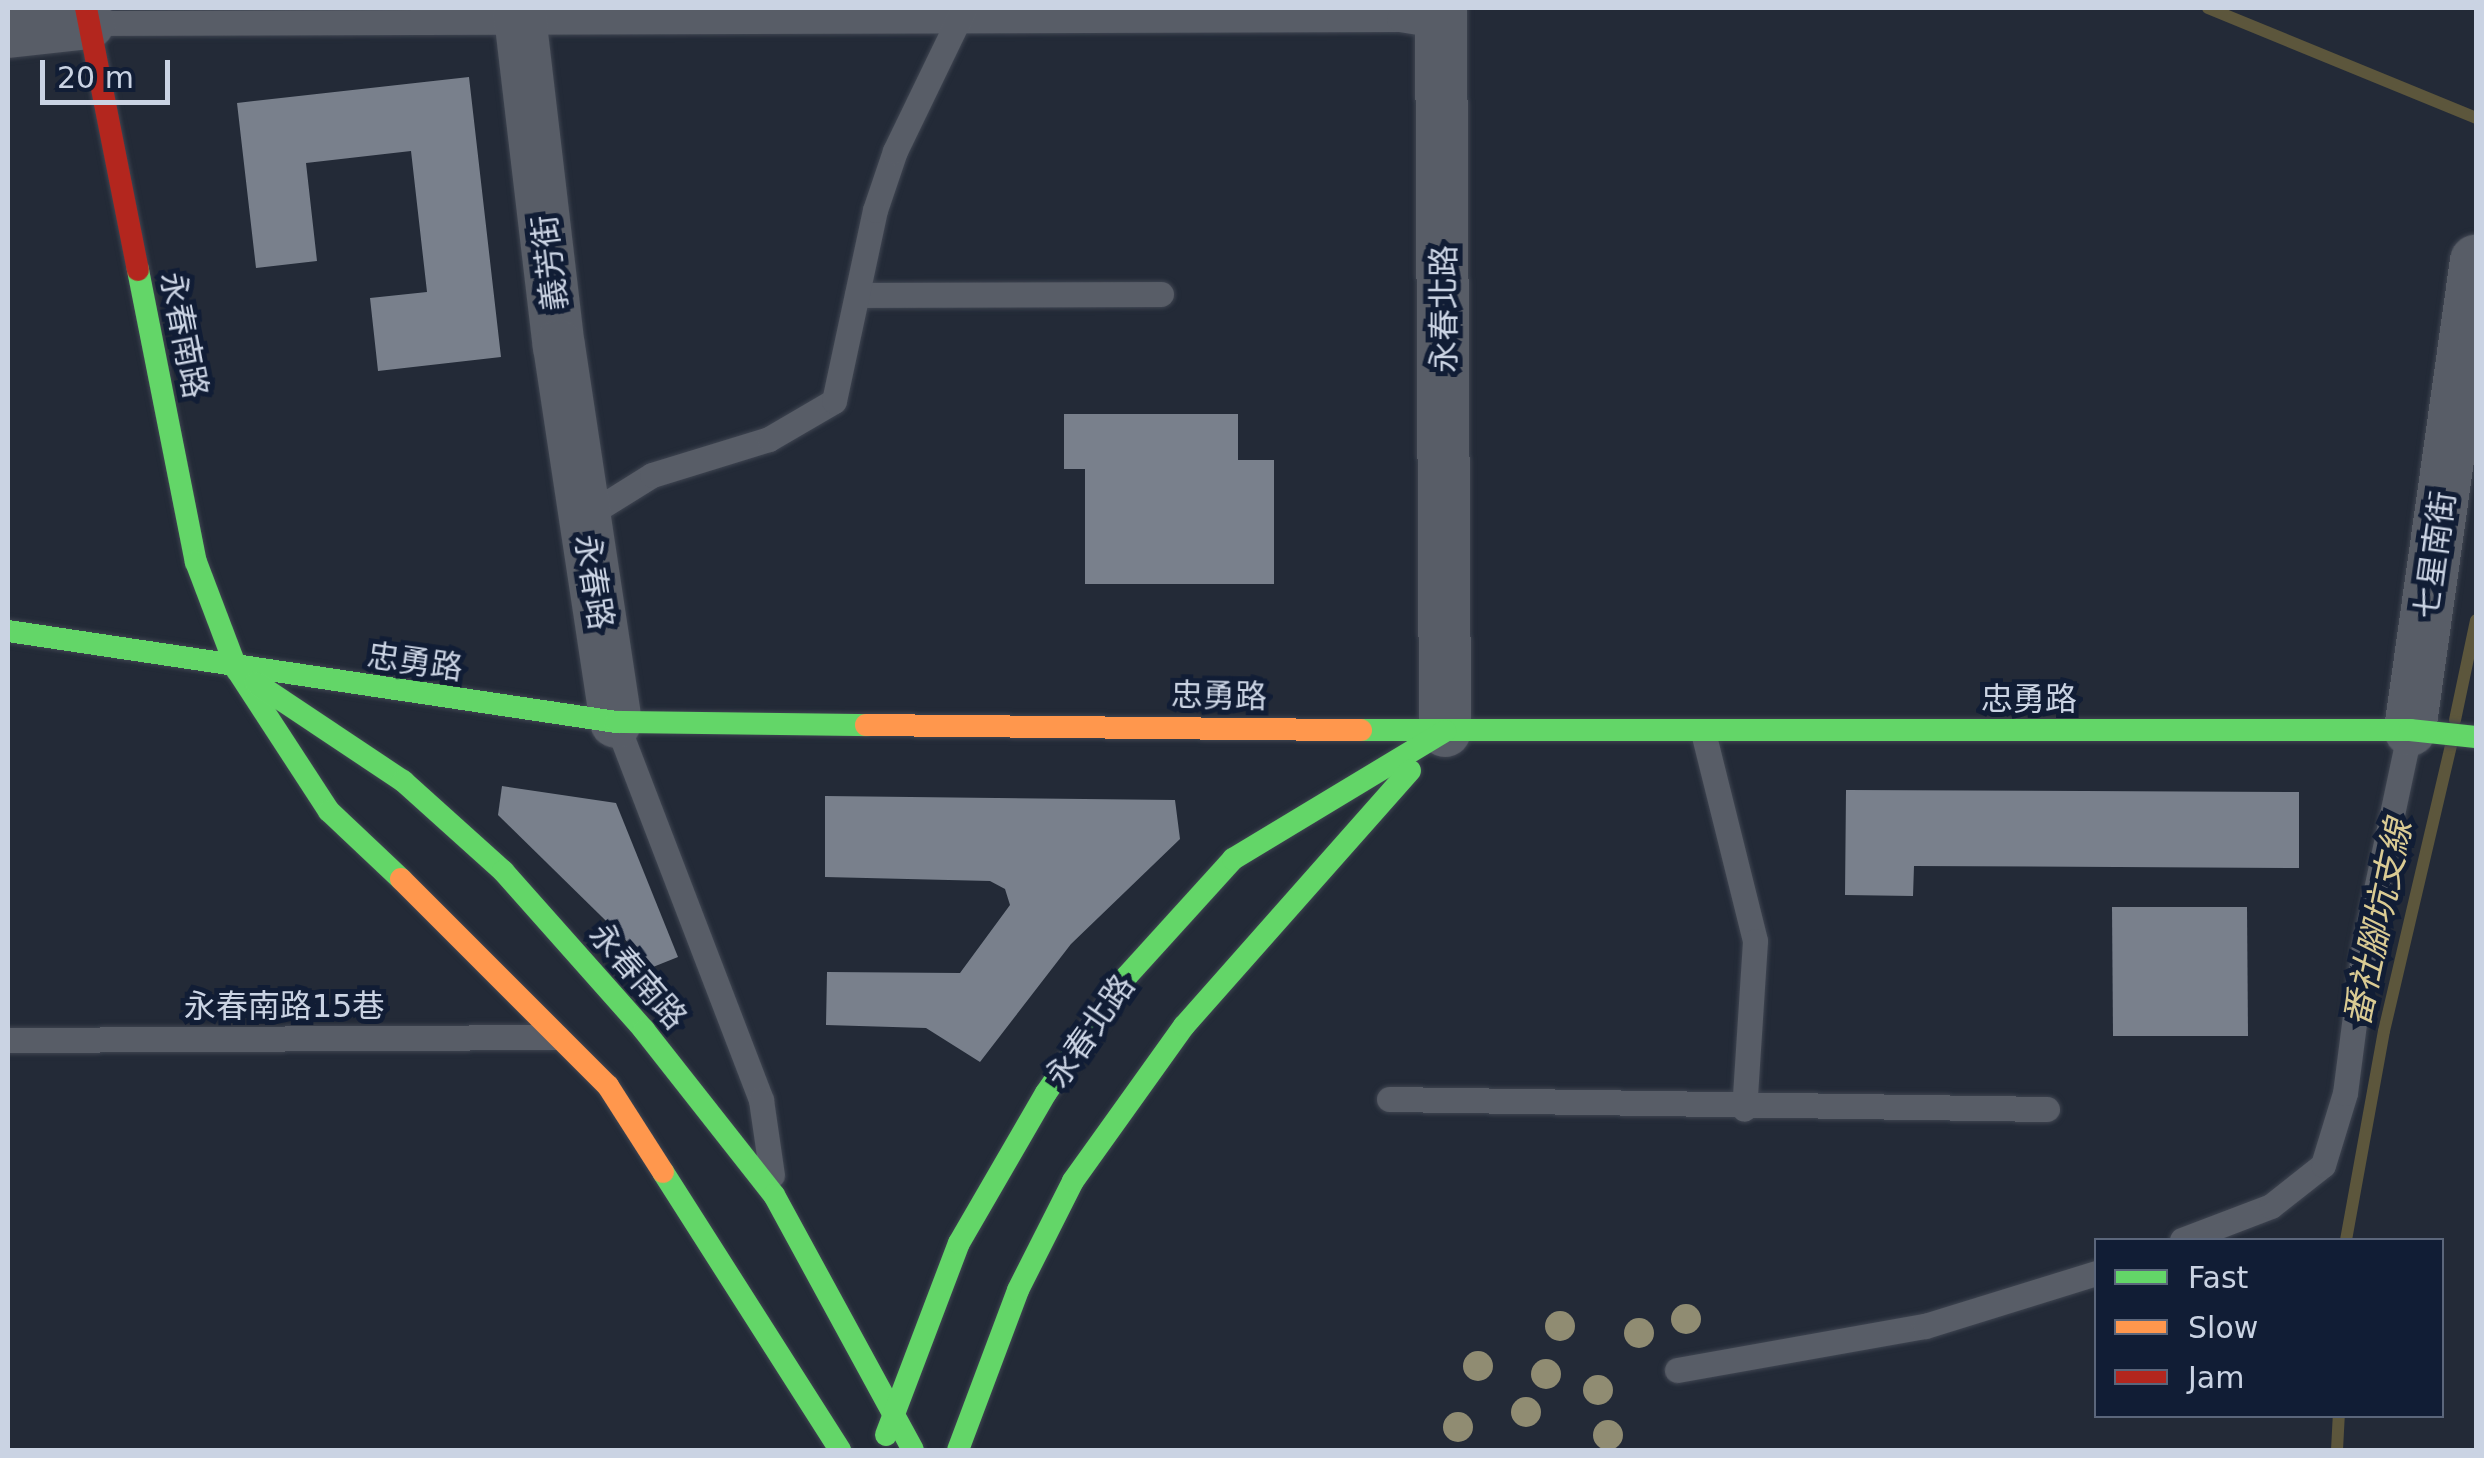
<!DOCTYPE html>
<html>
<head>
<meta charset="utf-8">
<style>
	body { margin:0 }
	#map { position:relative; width:2484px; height:1458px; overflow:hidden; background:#232a37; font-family:"DejaVu Sans","Noto Sans TC",sans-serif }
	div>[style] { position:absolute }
	.stream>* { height:12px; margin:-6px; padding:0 6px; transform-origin:6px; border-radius:6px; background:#5c563c }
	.building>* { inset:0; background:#79808c }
	.roads { filter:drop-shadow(0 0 2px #3f4551) drop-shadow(0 0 2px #3f4551) }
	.lane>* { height:25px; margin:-12.5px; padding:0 12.5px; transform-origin:12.5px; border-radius:12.5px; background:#585d67 }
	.street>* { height:52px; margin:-26px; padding:0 26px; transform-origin:26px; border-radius:26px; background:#585d67 }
	.fast>* { height:22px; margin:-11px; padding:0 11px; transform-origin:11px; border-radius:11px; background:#63d668 }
	.slow>* { height:22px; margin:-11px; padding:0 11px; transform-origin:11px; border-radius:11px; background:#ff974d }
	.jam>* { height:22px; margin:-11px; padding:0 11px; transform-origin:11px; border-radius:11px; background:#b3261e }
	.trees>* { width:30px; height:30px; margin:-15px; border-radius:50%; background:#908c72 }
	span { translate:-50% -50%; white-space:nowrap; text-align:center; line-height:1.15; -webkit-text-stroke:10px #111d35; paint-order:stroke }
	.street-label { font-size:32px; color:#cad3e3 }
	.water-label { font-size:35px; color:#dacb93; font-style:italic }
	.frame { position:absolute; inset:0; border:10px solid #cad3e3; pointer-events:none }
	.legend { position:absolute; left:2094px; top:1238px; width:350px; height:180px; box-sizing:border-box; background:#111d35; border:2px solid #5b667b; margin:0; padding:12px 18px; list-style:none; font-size:30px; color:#cad3e3 }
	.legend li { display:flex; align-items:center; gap:20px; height:50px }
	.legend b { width:50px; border:2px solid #5b667b }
	.scale { position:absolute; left:40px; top:60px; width:130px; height:45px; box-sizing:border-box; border:5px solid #cad3e3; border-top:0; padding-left:12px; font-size:30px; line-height:35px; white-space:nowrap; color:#cad3e3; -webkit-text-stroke:8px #111d35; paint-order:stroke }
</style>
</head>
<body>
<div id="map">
	<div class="stream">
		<div style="left:2208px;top:8px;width:290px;rotate:22.3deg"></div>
		<div style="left:2455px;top:720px;width:102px;rotate:-78.1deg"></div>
		<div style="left:2346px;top:1240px;width:212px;rotate:-79.7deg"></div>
		<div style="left:2384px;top:1031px;width:294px;rotate:-76.8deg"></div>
		<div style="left:2337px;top:1450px;width:34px;rotate:-87deg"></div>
	</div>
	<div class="building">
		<div style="clip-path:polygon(469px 77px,501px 357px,378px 371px,370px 298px,427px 292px,411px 151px,306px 163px,317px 261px,256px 268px,237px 103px)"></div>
		<div style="clip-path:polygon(1064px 414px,1238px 414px,1238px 460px,1274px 460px,1274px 584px,1085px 584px,1085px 469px,1064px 469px)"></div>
		<div style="clip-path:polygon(502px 786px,616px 803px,678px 957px,653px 967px,498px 815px)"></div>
		<div style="clip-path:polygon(1846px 790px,2299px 792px,2299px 868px,1914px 866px,1913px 896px,1845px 895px)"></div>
		<div style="clip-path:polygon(825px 796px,1175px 800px,1180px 839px,1071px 944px,980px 1062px,926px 1028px,826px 1025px,827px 972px,960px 973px,1010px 905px,1005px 889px,990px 881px,825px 877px)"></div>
		<div style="clip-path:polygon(2112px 907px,2247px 907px,2248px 1036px,2113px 1036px)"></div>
	</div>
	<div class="roads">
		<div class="lane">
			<div style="left:89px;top:23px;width:1310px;rotate:-0.17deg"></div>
			<div style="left:1399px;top:19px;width:45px;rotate:9deg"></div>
			<div style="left:857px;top:295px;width:304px;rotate:-0.2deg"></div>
			<div style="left:583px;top:518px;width:81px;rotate:-31.9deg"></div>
			<div style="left:652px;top:475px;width:122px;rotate:-17.1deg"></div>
			<div style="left:769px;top:439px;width:75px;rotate:-30.3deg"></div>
			<div style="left:834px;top:401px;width:195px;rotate:-77.9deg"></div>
			<div style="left:875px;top:210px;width:62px;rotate:-71.3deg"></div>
			<div style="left:895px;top:151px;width:159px;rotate:-64.2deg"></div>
			<div style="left:616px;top:722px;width:405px;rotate:69deg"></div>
			<div style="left:761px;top:1100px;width:76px;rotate:81.7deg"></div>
			<div style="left:1703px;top:732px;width:215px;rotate:76deg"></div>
			<div style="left:1755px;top:941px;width:168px;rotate:93.7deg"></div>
			<div style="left:8px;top:1040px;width:549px;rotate:-0.31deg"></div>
			<div style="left:1389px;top:1099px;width:658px;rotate:0.87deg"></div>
			<div style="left:2182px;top:1240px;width:95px;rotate:-20.9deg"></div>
			<div style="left:2271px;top:1206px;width:66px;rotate:-38.3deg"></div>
			<div style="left:2323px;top:1165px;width:75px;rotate:-73deg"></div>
			<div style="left:2345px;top:1093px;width:148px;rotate:-82.6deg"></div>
			<div style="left:2364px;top:946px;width:221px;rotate:-78deg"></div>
			<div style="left:1677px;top:1370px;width:252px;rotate:-10.1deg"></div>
			<div style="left:1925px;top:1326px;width:179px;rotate:-17.2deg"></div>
		</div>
		<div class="street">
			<div style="left:519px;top:8px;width:340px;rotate:83.3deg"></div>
			<div style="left:559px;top:346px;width:380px;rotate:81.4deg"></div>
			<div style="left:1441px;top:8px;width:723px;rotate:89.68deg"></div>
			<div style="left:8px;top:32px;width:81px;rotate:-6.3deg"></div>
			<div style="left:2410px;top:730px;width:474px;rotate:-82deg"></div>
		</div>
		<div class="fast">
			<div style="left:138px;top:270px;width:298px;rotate:78.8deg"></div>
			<div style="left:196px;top:562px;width:116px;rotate:69.2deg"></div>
			<div style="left:237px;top:670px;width:168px;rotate:56.9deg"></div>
			<div style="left:329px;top:811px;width:99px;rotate:43.4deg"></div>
			<div style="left:8px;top:631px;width:615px;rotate:8.51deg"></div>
			<div style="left:616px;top:722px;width:250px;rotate:0.7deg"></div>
			<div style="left:256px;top:683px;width:177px;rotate:33.7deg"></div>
			<div style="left:403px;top:781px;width:135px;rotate:42deg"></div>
			<div style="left:503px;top:871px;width:213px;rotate:48.4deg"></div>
			<div style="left:644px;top:1030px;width:210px;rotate:51.8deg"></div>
			<div style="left:774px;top:1195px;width:290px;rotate:61.4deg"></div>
			<div style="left:1361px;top:730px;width:1049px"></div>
			<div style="left:2410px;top:730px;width:66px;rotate:6.1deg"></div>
			<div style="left:663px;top:1172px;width:330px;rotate:57.5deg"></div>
			<div style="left:886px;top:1435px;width:205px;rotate:-69.2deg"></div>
			<div style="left:959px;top:1243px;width:173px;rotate:-59.9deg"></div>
			<div style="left:1046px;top:1093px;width:142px;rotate:-55.3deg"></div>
			<div style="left:1127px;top:976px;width:158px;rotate:-47.8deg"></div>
			<div style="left:1233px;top:859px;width:248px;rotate:-31.1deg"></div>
			<div style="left:958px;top:1450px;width:171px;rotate:-69.4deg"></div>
			<div style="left:1018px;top:1290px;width:122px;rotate:-63.2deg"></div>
			<div style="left:1073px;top:1181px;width:191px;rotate:-54.4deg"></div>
			<div style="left:1184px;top:1026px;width:341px;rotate:-48.5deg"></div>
		</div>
		<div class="slow">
			<div style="left:866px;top:725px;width:495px;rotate:0.6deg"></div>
			<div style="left:401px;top:879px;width:293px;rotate:45deg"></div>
			<div style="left:608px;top:1086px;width:102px;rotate:57.4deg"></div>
		</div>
		<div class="jam">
			<div style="left:86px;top:8px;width:267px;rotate:78.8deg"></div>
		</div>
	</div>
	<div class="trees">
		<div style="left:1686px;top:1319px"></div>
		<div style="left:1560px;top:1326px"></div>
		<div style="left:1639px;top:1333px"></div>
		<div style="left:1478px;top:1366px"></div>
		<div style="left:1546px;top:1374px"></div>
		<div style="left:1598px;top:1390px"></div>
		<div style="left:1526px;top:1412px"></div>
		<div style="left:1458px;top:1427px"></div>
		<div style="left:1608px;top:1435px"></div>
	</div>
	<div class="street-label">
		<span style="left:550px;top:263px;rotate:-97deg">義芳街</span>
		<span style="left:1444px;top:309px;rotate:-90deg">永春北路</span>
		<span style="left:184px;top:335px;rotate:79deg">永春南路</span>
		<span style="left:2435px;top:555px;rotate:-82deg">七星南街</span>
		<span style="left:594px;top:582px;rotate:81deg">永春路</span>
		<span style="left:415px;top:662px;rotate:8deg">忠勇路</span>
		<span style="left:1219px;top:696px;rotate:1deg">忠勇路</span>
		<span style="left:2029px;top:699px">忠勇路</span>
		<span style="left:638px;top:976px;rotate:49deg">永春南路</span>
		<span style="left:284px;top:1006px">永春南路15巷</span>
		<span style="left:1090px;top:1031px;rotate:-55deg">永春北路</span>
	</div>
	<div class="water-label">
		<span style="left:2378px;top:923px;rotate:-78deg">番社腳坑支線</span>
	</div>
	<div class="frame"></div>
	<ul class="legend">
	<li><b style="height:12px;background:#63d668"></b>Fast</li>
	<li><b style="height:12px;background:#ff974d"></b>Slow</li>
	<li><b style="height:12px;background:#b3261e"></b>Jam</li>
	</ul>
	<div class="scale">20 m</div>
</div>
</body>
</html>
